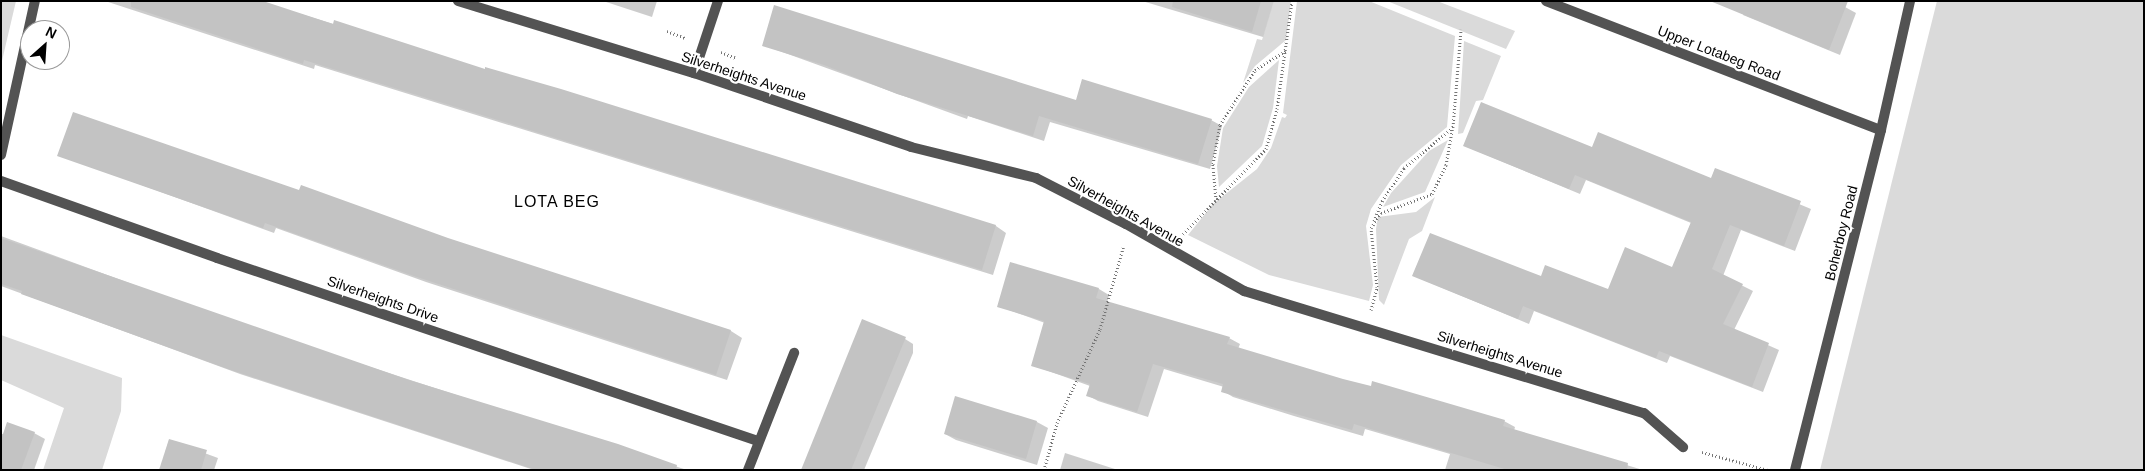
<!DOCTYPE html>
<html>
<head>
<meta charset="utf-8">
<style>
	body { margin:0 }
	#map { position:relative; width:2145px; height:471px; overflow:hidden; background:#fff; font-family:Arial,sans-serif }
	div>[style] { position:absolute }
	.green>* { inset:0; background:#dadada }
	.shadow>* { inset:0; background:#0003 }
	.building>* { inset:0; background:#c3c3c3 }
	.path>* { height:3px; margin-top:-1.5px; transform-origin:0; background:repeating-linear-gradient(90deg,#757575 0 1px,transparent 0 3.5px) }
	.minor>* { height:10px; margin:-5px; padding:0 5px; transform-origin:5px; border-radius:5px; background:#535353 }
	span { translate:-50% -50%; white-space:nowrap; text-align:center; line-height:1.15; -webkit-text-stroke:4.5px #fff; paint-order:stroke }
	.street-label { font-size:14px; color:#000 }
	.quarter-label { font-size:16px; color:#000; letter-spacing:1px }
	.frame { position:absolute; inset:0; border:2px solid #000; pointer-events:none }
	.north { position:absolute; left:20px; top:20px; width:50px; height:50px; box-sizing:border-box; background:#fff; border:1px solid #999; border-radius:50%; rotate:26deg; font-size:14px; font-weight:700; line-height:20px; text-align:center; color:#000 }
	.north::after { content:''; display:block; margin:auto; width:18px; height:22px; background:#000; clip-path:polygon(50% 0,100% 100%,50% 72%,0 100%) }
</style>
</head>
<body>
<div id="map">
	<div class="green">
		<div style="clip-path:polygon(1px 1px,16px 1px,1px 65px)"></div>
		<div style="clip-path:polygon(1274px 1px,1291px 1px,1286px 40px,1255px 66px,1243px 83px,1257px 39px,1262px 40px)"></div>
		<div style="clip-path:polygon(1297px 1px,1369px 1px,1455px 36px,1447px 127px,1401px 165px,1371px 209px,1366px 226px,1373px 285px,1369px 301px,1269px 275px,1188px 235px,1213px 204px,1257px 169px,1271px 148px,1282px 117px,1285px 118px,1287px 115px,1283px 113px)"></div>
		<div style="clip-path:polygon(1387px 1px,1437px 1px,1515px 31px,1506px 49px)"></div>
		<div style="clip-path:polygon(1937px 1px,2144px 1px,2144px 470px,1820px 470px)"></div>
		<div style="clip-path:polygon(1464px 41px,1501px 56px,1483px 100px,1476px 101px,1463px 133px,1458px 134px)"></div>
		<div style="clip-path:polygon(1279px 60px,1273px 108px,1262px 146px,1219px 187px,1217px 166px,1223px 128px,1249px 87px)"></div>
		<div style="clip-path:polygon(1448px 140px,1425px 192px,1383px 207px,1391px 193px,1429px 151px)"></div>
		<div style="clip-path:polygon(1435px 197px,1422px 231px,1409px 239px,1384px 305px,1379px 300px,1376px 229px,1378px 217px,1416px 212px)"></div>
		<div style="clip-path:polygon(1px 335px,122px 378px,121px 411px,102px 470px,43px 470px,64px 408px,1px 380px)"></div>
	</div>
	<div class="shadow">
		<div style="clip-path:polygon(105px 1px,258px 1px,996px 226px,1006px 233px,993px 275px,315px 65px,314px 69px)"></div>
		<div style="clip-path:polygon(603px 1px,657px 1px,652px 17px)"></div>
		<div style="clip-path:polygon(1142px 1px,1274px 1px,1263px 37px)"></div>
		<div style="clip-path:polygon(1845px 7px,1856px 13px,1840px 55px,1743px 15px,1745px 9px)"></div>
		<div style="clip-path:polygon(763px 45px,1077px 102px,1211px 120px,1222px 126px,1210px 169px,1050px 122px,1044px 141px,968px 116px,967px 119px)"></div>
		<div style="clip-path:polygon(1465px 146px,1593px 148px,1711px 180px,1715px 169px,1811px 209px,1795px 251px,1741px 230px,1723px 276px,1753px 291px,1734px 330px,1779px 350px,1763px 392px,1670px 356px,1667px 363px,1534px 311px,1529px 324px,1414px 276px,1541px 278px,1609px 290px,1672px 269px,1691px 223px,1586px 180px,1580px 194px)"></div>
		<div style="clip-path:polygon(59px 155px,300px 192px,731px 331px,742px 338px,727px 380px,426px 282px,276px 228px,274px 233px)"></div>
		<div style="clip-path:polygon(1px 236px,260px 331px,687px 470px,534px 470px,240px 374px,1px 286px)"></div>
		<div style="clip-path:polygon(1099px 289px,1109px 295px,1107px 303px,1229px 338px,1240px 344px,1238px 349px,1343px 380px,1504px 421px,1515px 427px,1514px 431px,1643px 470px,1445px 470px,1450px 454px,1365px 429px,1363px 436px,1294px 416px,1233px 397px,1223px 391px,1224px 387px,1164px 369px,1148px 417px,1098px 401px,1087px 395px,1090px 386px,1032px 365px,1045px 323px,998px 306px)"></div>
		<div style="clip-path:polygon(902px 337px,913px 344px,913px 353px,864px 470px,801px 470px)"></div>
		<div style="clip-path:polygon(956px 398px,1037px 422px,1048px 428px,1037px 465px,956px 440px,945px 434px)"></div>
		<div style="clip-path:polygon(34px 433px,45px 439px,34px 470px,1px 470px,1px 434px)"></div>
		<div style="clip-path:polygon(169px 440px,218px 458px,214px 470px,160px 470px)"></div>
		<div style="clip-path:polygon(1065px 453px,1118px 470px,1060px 470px)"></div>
	</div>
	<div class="building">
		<div style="clip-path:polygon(131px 1px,263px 1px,333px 24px,334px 20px,485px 69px,485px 67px,561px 89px,996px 225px,982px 270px,304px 60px,303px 64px,273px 54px,131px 7px)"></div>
		<div style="clip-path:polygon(1173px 1px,1261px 1px,1252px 32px,1172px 7px)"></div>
		<div style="clip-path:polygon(1710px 1px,1848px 1px,1829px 50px)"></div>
		<div style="clip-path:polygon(774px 5px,1076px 100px,1082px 79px,1212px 119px,1198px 164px,1039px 116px,1033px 136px,897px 94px,824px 65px,762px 46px)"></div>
		<div style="clip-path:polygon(1481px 102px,1592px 147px,1598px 132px,1711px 178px,1715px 168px,1801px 201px,1784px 246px,1730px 225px,1712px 269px,1743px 284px,1723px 324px,1769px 343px,1752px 387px,1659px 351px,1656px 358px,1523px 306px,1518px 319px,1412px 276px,1430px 233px,1541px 276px,1545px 265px,1608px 289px,1625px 247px,1672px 267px,1691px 222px,1575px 175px,1569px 189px,1463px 146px)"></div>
		<div style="clip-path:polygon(73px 112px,299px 190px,301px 185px,448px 238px,731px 330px,716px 375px,414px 276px,265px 223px,263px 228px,57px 156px)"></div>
		<div style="clip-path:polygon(1px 238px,409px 380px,618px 444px,677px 465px,676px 470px,536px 470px,228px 369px,21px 294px,22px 291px,1px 284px)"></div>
		<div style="clip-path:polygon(1010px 262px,1099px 288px,1096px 298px,1230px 337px,1227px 344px,1343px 379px,1371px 386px,1372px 381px,1505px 420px,1503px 426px,1628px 463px,1627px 470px,1508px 470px,1354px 424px,1352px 430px,1282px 410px,1221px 392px,1223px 384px,1153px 364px,1137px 412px,1086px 396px,1090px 384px,1031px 366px,1044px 321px,997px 307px)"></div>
		<div style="clip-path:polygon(862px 319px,906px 337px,851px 470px,801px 470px)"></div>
		<div style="clip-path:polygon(955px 396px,1037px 421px,1026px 459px,944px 434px)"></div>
		<div style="clip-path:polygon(7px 422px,35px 432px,21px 470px,1px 470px,1px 440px)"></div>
		<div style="clip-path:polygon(169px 439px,207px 450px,201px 470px,159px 470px)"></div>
	</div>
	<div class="path">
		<div style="left:667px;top:31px;width:19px;rotate:21deg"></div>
		<div style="left:721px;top:52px;width:16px;rotate:22deg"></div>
		<div style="left:1216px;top:200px;width:36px;rotate:-95deg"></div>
		<div style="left:1213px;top:164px;width:40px;rotate:-80deg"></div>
		<div style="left:1220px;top:125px;width:65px;rotate:-57.5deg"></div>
		<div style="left:1255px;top:70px;width:36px;rotate:-32deg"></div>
		<div style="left:1374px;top:221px;width:22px;rotate:-68deg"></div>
		<div style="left:1382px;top:201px;width:40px;rotate:-56deg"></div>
		<div style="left:1404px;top:168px;width:62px;rotate:-39.8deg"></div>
		<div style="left:1183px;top:234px;width:119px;rotate:-45.7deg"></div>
		<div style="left:1266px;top:149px;width:41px;rotate:-74.6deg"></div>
		<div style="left:1277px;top:109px;width:109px;rotate:-82.1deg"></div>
		<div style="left:1371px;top:310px;width:24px;rotate:-75deg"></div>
		<div style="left:1377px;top:287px;width:59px;rotate:-95.8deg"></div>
		<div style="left:1371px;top:228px;width:18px;rotate:-56deg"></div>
		<div style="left:1381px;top:213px;width:54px;rotate:-20.4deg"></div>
		<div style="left:1432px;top:194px;width:32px;rotate:-64deg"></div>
		<div style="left:1446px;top:165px;width:39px;rotate:-80deg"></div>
		<div style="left:1453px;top:127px;width:98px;rotate:-85.3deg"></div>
		<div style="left:1702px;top:452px;width:68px;rotate:15.3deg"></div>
		<div style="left:1044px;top:470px;width:49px;rotate:-74.5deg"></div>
		<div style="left:1057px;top:423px;width:103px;rotate:-65.4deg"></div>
		<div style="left:1100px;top:329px;width:87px;rotate:-74.1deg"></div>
	</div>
	<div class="minor">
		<div style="left:458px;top:1px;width:247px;rotate:17deg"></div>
		<div style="left:694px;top:73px;width:229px;rotate:18.8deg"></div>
		<div style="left:911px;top:147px;width:129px;rotate:13.9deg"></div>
		<div style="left:1036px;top:178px;width:101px;rotate:27.1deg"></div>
		<div style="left:1126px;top:224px;width:136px;rotate:29.6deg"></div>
		<div style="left:1244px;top:291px;width:418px;rotate:17deg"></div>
		<div style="left:1644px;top:413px;width:52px;rotate:41.1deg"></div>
		<div style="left:1546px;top:1px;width:359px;rotate:21.1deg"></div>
		<div style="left:694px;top:73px;width:76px;rotate:-71.6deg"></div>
		<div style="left:1px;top:155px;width:158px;rotate:-77.6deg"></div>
		<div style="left:1px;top:181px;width:229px;rotate:19.6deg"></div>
		<div style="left:217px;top:258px;width:571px;rotate:18.69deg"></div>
		<div style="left:748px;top:470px;width:126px;rotate:-68.5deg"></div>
		<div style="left:1795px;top:470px;width:351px;rotate:-75.8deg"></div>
		<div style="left:1881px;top:130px;width:132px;rotate:-77.3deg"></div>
	</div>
	<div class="street-label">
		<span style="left:1719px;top:53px;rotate:21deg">Upper Lotabeg Road</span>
		<span style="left:744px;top:76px;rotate:18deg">Silverheights Avenue</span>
		<span style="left:1126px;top:211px;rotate:29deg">Silverheights Avenue</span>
		<span style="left:1841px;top:233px;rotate:-76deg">Boherboy Road</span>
		<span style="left:383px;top:299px;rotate:19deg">Silverheights Drive</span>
		<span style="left:1500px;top:354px;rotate:17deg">Silverheights Avenue</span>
	</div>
	<div class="quarter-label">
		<span style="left:557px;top:202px">LOTA BEG</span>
	</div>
	<div class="frame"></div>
	<div class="north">N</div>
</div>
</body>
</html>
